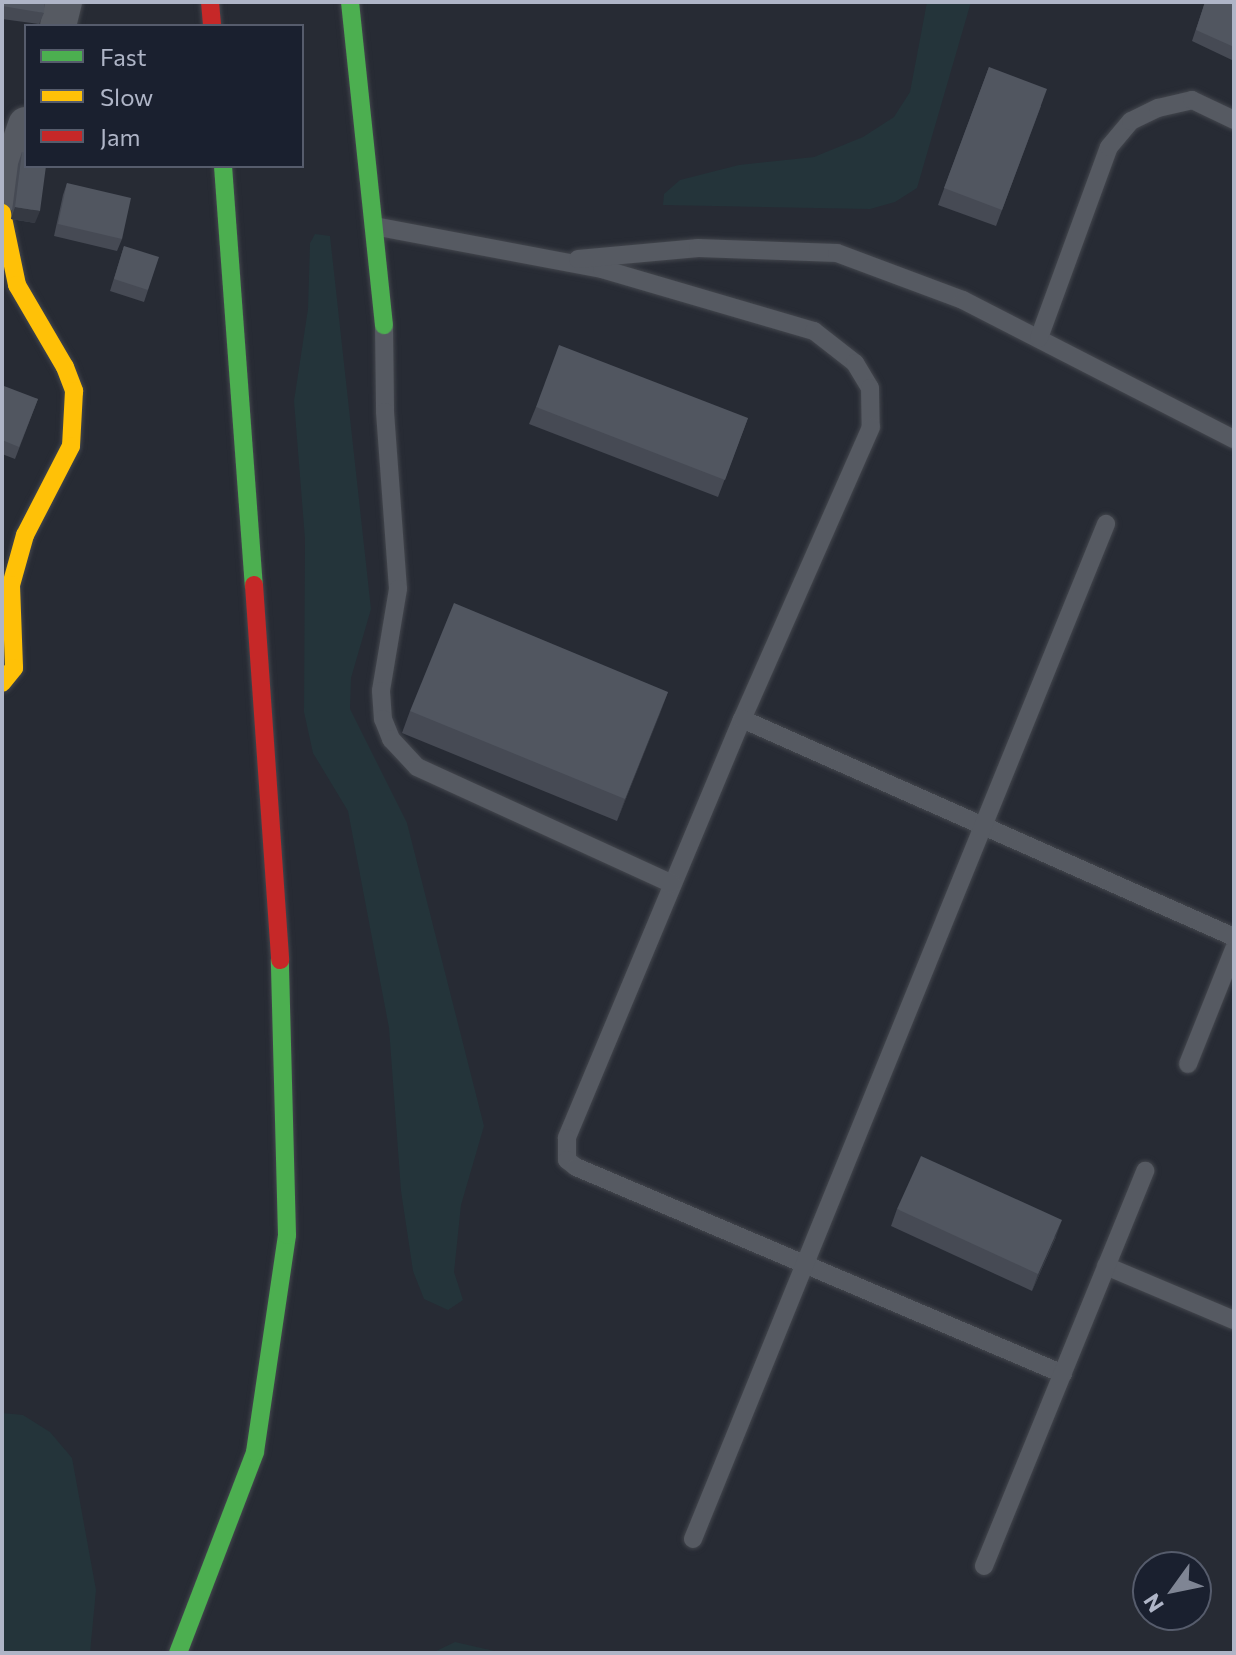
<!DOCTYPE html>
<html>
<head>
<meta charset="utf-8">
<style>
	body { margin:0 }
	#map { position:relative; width:1236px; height:1655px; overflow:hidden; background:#272b34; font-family:Commissioner,sans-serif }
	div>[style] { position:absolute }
	.green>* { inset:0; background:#24343a }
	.roads { filter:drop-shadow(0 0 2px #43464d) drop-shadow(0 0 2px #43464d) }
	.lane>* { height:18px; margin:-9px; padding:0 9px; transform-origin:9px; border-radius:9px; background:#565a62 }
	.street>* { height:36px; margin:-18px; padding:0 18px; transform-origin:18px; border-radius:18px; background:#565a62 }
	.fast>* { height:18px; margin:-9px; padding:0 9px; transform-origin:9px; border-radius:9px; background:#4caf50 }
	.slow>* { height:18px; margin:-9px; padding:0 9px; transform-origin:9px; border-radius:9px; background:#ffc107 }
	.jam>* { height:18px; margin:-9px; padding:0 9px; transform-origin:9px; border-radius:9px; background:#c62828 }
	.wall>* { inset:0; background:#464a54 }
	.shaded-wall>* { inset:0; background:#353942 }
	.building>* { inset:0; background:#515660 }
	span { translate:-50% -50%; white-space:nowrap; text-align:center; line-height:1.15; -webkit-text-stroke:6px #1a202f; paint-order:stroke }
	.frame { position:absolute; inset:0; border:4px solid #afb5c7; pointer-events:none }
	.legend { position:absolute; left:24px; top:24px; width:280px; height:144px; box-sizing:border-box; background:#1a202f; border:2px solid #565c6c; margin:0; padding:10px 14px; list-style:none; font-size:24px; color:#afb5c7 }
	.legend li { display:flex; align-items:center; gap:16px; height:40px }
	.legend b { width:40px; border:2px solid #565c6c }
	.north { position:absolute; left:1132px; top:1551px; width:80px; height:80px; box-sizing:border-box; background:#1a202f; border:2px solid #565c6c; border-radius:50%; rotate:237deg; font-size:22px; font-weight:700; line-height:32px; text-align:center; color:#afb5c7 }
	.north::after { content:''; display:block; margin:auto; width:28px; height:36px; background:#7f8594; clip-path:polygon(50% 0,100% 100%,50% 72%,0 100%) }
</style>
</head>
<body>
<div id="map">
	<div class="green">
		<div style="clip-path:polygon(927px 2px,971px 2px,917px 188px,895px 202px,870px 209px,663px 205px,664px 194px,680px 180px,739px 165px,814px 157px,863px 137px,894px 117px,910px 92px)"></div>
		<div style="clip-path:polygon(315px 234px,330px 236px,371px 609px,351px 678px,350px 709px,407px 823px,484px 1126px,461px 1205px,454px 1272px,463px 1300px,448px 1310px,424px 1299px,413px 1271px,401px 1191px,389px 1028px,348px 811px,313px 753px,304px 712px,305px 539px,294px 401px,308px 309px,310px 243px)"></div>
		<div style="clip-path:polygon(2px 1413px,23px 1415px,50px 1432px,72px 1458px,96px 1590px,90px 1653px,2px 1653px)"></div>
		<div style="clip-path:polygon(455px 1642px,503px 1653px,432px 1653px)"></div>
	</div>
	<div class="roads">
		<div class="lane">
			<div style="left:374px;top:226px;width:232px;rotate:10.7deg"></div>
			<div style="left:602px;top:269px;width:221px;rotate:16.3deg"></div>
			<div style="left:814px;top:331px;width:52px;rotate:38deg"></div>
			<div style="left:855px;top:363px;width:29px;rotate:59deg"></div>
			<div style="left:870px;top:388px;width:39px;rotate:89deg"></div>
			<div style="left:871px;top:427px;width:319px;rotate:113.8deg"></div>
			<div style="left:742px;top:719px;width:454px;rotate:112.7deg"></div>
			<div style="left:567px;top:1138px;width:22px;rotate:90deg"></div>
			<div style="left:567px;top:1160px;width:11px;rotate:38deg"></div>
			<div style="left:576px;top:1167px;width:529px;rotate:23.03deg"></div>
			<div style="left:578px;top:259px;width:121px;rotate:-5.2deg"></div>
			<div style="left:698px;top:248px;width:139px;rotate:2.1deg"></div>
			<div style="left:837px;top:253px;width:134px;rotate:20.5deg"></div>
			<div style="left:963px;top:300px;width:305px;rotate:27.2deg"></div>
			<div style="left:384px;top:325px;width:87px;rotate:89.3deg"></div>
			<div style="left:385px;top:412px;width:177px;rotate:85.8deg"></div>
			<div style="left:398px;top:589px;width:103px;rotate:99.5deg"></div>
			<div style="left:381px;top:691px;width:28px;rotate:86deg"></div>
			<div style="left:383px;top:719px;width:22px;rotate:68deg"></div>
			<div style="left:391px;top:739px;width:38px;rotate:47deg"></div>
			<div style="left:417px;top:767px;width:281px;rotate:24.6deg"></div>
			<div style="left:1039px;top:338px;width:203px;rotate:-69.9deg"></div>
			<div style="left:1109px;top:147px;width:34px;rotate:-50deg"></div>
			<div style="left:1131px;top:121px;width:30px;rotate:-26deg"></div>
			<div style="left:1158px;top:108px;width:35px;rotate:-13deg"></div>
			<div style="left:1192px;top:100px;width:47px;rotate:25.5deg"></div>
			<div style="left:742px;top:719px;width:538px;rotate:23.9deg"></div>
			<div style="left:1188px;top:1064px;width:124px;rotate:-68.2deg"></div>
			<div style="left:1106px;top:1266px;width:139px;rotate:22.9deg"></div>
			<div style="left:693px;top:1539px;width:1096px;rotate:-67.86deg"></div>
			<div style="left:984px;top:1566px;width:427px;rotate:-67.8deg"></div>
		</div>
		<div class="street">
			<div style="left:58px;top:26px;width:25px;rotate:-76deg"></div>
			<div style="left:2px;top:195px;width:74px;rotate:-71.1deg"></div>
		</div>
		<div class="fast">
			<div style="left:350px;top:2px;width:325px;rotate:84deg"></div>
			<div style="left:223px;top:166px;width:420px;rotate:85.8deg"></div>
			<div style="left:178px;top:1653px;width:215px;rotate:-69deg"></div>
			<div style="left:255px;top:1452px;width:219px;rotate:-81.6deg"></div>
			<div style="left:287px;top:1235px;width:275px;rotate:-91.5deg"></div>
		</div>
		<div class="slow">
			<div style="left:2px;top:213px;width:74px;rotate:78.2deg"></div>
			<div style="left:17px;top:285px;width:95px;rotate:59.7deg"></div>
			<div style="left:65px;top:367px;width:26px;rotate:69deg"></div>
			<div style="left:74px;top:391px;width:55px;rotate:93.1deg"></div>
			<div style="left:71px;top:446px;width:100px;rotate:117.3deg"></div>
			<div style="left:25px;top:535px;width:52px;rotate:105.6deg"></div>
			<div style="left:11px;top:585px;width:83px;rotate:87.9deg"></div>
			<div style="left:14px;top:668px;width:19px;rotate:129deg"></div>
		</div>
		<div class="jam">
			<div style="left:210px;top:2px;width:24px;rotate:85deg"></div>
			<div style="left:254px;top:585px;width:376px;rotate:86deg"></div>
		</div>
	</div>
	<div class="wall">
		<div style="clip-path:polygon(2px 2px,44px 13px,39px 24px,2px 19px)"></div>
		<div style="clip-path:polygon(1205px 2px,1234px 2px,1234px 61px,1192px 41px)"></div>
		<div style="clip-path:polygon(989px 67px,1041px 106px,996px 226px,938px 205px)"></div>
		<div style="clip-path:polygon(22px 152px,35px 223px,11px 219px,18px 164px)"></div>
		<div style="clip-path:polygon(67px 183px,122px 239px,117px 251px,54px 236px,63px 195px)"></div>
		<div style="clip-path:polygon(124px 246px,148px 290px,144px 302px,110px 291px)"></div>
		<div style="clip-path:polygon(2px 390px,38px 399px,15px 459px,2px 454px)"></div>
		<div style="clip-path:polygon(536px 407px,748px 418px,718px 497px,529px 424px)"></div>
		<div style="clip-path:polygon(668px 692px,617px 821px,402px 733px,410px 711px)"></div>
		<div style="clip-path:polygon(897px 1209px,1056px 1237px,1032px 1291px,891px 1226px)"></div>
	</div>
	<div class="shaded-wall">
		<div style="clip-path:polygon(15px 207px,40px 211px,35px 223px,11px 219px)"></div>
		<div style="clip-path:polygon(668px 692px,660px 714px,617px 821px,625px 799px)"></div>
		<div style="clip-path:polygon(1062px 1220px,1056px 1237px,1032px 1291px,1038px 1274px)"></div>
	</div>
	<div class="building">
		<div style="clip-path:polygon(2px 2px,45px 2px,44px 13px,2px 6px)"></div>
		<div style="clip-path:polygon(1205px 2px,1234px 2px,1234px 47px,1196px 30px)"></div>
		<div style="clip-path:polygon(989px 67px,1047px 89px,1002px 210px,944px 188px)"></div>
		<div style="clip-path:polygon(22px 152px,26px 153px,26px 166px,46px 166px,40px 211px,15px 207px)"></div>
		<div style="clip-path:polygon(67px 183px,131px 198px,122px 239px,58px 224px)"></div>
		<div style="clip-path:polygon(124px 246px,159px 257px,148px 290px,114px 279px)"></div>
		<div style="clip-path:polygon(559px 345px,748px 418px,725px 480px,536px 407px)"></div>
		<div style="clip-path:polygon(4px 386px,38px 399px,19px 447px,2px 440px,2px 390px)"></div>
		<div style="clip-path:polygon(454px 603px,668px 692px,625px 799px,410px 711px)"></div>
		<div style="clip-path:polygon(921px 1156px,1062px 1220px,1038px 1274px,897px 1209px)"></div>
	</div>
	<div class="frame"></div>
	<ul class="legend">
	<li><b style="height:10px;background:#4caf50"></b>Fast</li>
	<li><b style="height:10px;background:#ffc107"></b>Slow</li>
	<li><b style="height:10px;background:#c62828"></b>Jam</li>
	</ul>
	<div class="north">N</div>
</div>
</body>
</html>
